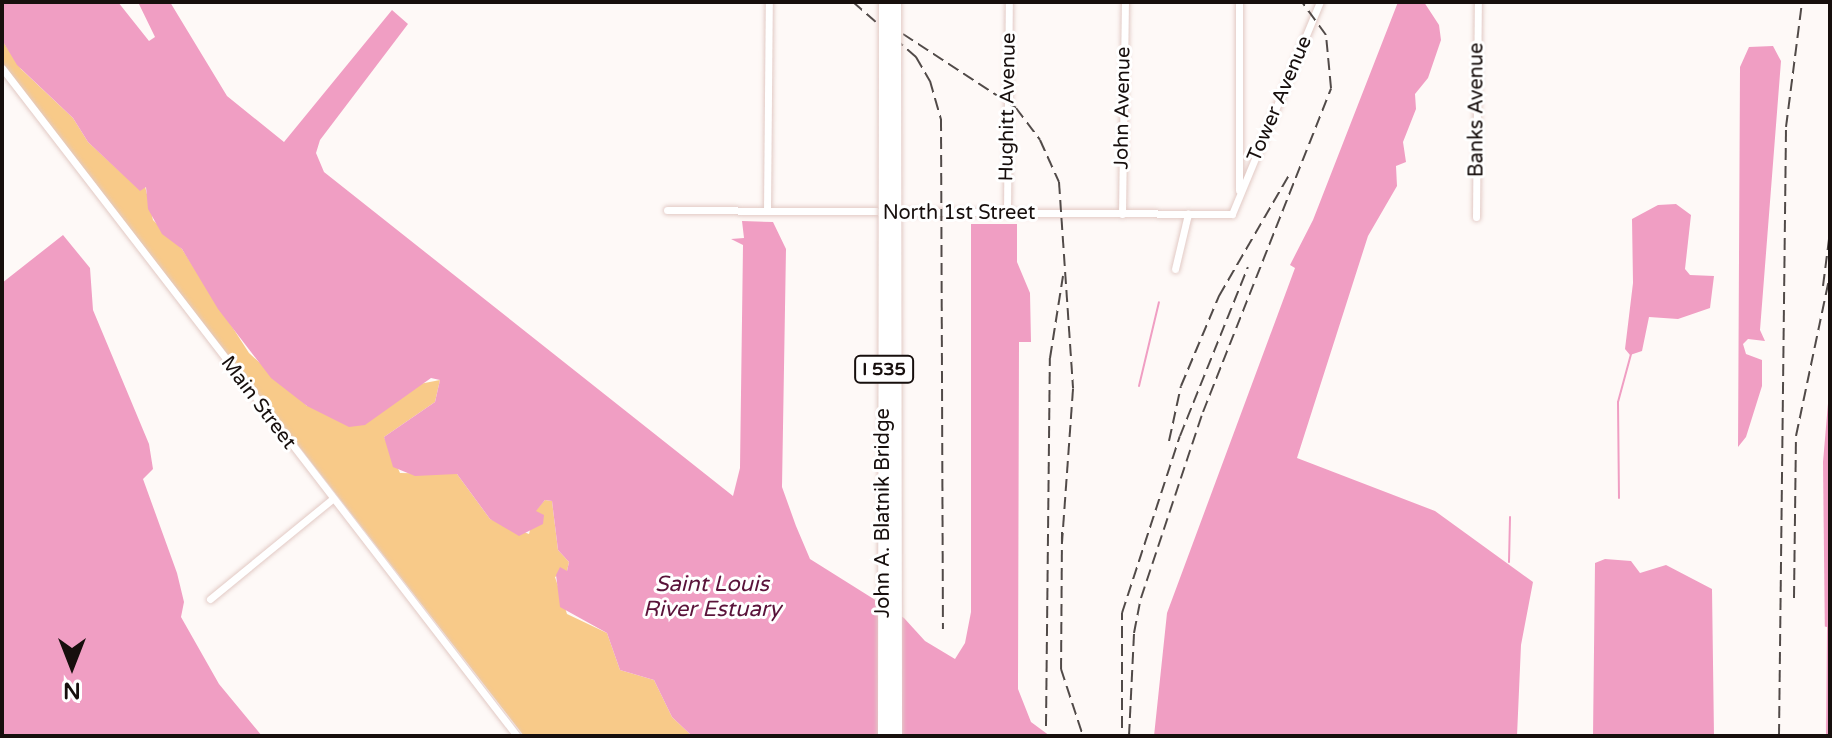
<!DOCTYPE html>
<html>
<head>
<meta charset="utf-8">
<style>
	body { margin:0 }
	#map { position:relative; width:1832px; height:738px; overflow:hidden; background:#fef9f7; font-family:"Varela Round",sans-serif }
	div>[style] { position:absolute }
	.green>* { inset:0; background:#f8ca89 }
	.water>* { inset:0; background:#f09ec3 }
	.pier>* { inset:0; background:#fef9f7 }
	.stream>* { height:2px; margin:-1px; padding:0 1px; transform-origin:1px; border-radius:1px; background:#f09ec3 }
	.roads { filter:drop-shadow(0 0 2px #e2cac5) drop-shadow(0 0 2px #e2cac5) }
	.minor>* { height:7px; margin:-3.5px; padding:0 3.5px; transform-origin:3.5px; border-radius:3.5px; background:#fff }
	.rail>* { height:2px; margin-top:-1px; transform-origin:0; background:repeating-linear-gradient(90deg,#514a48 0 12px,transparent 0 18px) }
	.bridges { filter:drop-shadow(0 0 2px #e2cac5) drop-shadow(0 0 2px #e2cac5) }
	.motorway-bridge>* { height:12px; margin:-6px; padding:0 6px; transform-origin:6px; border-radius:6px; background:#fff }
	span { translate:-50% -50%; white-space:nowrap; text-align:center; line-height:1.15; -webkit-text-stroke:6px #fff; paint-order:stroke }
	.shield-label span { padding:2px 6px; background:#fff; border:2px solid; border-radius:6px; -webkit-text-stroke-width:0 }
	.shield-label { font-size:18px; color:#170f0d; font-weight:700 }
	.street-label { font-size:20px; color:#170f0d }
	.water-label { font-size:22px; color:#5a133a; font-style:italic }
	.frame { position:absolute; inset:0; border:4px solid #170f0d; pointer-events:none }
	.north { position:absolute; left:32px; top:626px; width:80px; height:80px; -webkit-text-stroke:6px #fff; paint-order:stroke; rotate:180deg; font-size:22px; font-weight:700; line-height:32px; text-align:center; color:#170f0d }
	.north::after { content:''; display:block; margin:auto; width:28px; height:36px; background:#170f0d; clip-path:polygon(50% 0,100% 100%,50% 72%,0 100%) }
</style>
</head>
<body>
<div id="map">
	<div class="green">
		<div style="clip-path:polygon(2px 40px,21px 69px,73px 118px,88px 142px,140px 190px,145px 186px,153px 220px,182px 249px,249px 353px,307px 406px,440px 380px,435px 402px,384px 437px,400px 473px,457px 474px,490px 519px,529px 534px,535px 511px,545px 500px,552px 501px,558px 550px,569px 562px,567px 571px,555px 577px,567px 614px,607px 633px,620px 670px,654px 680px,672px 717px,692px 736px,524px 736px,2px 64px)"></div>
	</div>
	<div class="water">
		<div style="clip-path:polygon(2px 2px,118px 2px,149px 41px,155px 37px,138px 2px,170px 2px,227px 96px,284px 142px,392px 10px,408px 24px,320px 140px,316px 153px,324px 172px,733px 496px,740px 468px,743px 245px,731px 239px,744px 238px,742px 221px,773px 222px,786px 249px,782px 487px,796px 526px,810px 559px,904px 618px,925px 641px,955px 659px,965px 643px,971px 612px,971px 224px,1017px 224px,1017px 262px,1030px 293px,1031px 342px,1019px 342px,1018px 689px,1031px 722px,1050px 736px,692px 736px,672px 717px,654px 680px,620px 670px,607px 633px,560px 607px,556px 575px,560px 567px,567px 571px,569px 562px,558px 550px,552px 501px,545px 500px,536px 511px,544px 515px,543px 524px,519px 536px,490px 519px,457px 474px,415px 476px,393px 467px,384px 437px,435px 402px,440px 380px,431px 378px,365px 425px,349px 427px,307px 406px,271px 378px,218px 309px,182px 249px,162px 234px,148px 209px,146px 187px,140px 191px,88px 142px,73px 118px,17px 65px,2px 40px)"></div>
		<div style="clip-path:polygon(1398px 2px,1424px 2px,1439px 25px,1441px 40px,1428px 78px,1415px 94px,1416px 109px,1403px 142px,1406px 162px,1396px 166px,1397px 186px,1368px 236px,1297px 458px,1435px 511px,1533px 582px,1521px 645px,1517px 736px,1154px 736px,1167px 613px,1295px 268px,1290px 265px,1313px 220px)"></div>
		<div style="clip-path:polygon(1773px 46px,1781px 61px,1760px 330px,1765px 341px,1748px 339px,1743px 344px,1746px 354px,1762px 360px,1762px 386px,1746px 437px,1738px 447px,1740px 67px,1749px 47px)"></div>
		<div style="clip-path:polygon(1676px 204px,1691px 215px,1685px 269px,1690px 275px,1714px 276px,1710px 308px,1678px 319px,1649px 317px,1642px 351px,1630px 355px,1625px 349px,1633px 283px,1632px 219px,1658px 205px)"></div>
		<div style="clip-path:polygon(63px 235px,90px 268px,93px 310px,149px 444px,153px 469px,143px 479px,177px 573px,184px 602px,181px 617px,219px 684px,262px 736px,2px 736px,2px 283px)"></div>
		<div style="clip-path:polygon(1830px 380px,1830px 736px,1826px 736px,1823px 462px)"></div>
		<div style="clip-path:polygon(1605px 559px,1631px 561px,1640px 573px,1666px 565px,1712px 589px,1714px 736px,1593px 736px,1595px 563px)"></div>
	</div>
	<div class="pier">
		<div style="clip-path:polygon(1714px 595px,1718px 595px,1718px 736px,1714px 736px)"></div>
		<div style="clip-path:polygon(1819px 596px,1822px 626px,1827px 627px,1826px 736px)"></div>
	</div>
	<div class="stream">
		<div style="left:1139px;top:386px;width:86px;rotate:-76.6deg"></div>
		<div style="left:1619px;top:498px;width:96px;rotate:-90.6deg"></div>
		<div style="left:1618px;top:402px;width:50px;rotate:-74.8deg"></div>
		<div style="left:1509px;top:562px;width:45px;rotate:-88.7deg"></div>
	</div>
	<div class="roads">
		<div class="minor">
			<div style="left:1239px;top:2px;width:188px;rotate:90deg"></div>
			<div style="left:2px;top:68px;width:843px;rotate:52.37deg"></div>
			<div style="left:667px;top:210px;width:565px;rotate:0.41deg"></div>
			<div style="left:1232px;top:214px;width:230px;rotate:-67.5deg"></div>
			<div style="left:767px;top:211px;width:209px;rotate:-89.5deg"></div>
			<div style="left:1007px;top:213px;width:211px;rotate:-89.5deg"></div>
			<div style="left:1122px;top:214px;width:212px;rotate:-89.2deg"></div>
			<div style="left:1476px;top:217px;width:215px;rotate:-89.5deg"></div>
			<div style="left:1175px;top:269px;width:57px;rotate:-76.7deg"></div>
			<div style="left:210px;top:599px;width:158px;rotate:-39.3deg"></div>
		</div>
	</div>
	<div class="rail">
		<div style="left:853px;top:2px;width:84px;rotate:41.1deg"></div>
		<div style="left:916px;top:57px;width:28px;rotate:60deg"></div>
		<div style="left:930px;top:81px;width:40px;rotate:74deg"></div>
		<div style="left:941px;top:119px;width:510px;rotate:89.78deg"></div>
		<div style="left:903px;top:34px;width:135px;rotate:33.2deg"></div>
		<div style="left:1016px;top:108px;width:40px;rotate:53deg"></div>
		<div style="left:1040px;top:140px;width:46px;rotate:65.7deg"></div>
		<div style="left:1059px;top:182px;width:207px;rotate:86.1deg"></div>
		<div style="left:1073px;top:389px;width:154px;rotate:94.1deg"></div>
		<div style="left:1823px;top:286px;width:55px;rotate:-82.7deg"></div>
		<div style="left:1169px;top:441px;width:56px;rotate:-77.7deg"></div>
		<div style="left:1181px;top:386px;width:98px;rotate:-67.1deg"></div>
		<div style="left:1219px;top:296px;width:138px;rotate:-59.9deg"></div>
		<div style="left:1062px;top:532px;width:137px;rotate:90.4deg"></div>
		<div style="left:1061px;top:669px;width:71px;rotate:71.8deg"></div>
		<div style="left:1794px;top:598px;width:162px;rotate:-89.3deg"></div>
		<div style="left:1796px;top:436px;width:165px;rotate:-78.1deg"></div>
		<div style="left:1046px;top:726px;width:368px;rotate:-89.4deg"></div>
		<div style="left:1050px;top:358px;width:83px;rotate:-81deg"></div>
		<div style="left:1122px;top:728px;width:115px;rotate:-90deg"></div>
		<div style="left:1122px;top:613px;width:186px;rotate:-71.9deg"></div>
		<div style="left:1180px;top:436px;width:182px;rotate:-68.1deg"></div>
		<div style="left:1129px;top:736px;width:103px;rotate:-87.2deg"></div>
		<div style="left:1134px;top:633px;width:36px;rotate:-79deg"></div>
		<div style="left:1141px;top:598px;width:196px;rotate:-71.6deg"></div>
		<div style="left:1203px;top:412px;width:348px;rotate:-68.4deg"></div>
		<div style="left:1331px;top:88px;width:53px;rotate:-95.4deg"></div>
		<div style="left:1326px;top:35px;width:41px;rotate:-126deg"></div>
		<div style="left:1779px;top:736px;width:609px;rotate:-89.34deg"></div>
		<div style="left:1786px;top:127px;width:126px;rotate:-82.7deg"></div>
	</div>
	<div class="bridges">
		<div class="motorway-bridge">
			<div style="left:895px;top:2px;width:734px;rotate:89.92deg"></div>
			<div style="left:884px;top:736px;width:734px;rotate:-89.92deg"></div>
		</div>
	</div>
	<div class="shield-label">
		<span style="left:884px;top:369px">I 535</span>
	</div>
	<div class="street-label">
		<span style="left:1280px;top:99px;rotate:-67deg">Tower Avenue</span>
		<span style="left:1008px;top:107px;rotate:-89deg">Hughitt Avenue</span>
		<span style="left:1123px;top:108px;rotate:-89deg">John Avenue</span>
		<span style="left:1477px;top:110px;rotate:-90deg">Banks Avenue</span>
		<span style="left:959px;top:213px">North 1st Street</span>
		<span style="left:258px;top:403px;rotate:53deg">Main Street</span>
		<span style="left:883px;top:513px;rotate:-90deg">John A. Blatnik Bridge</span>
	</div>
	<div class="water-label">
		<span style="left:712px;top:597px">Saint Louis<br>River Estuary</span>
	</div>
	<div class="frame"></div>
	<div class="north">N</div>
</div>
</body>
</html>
